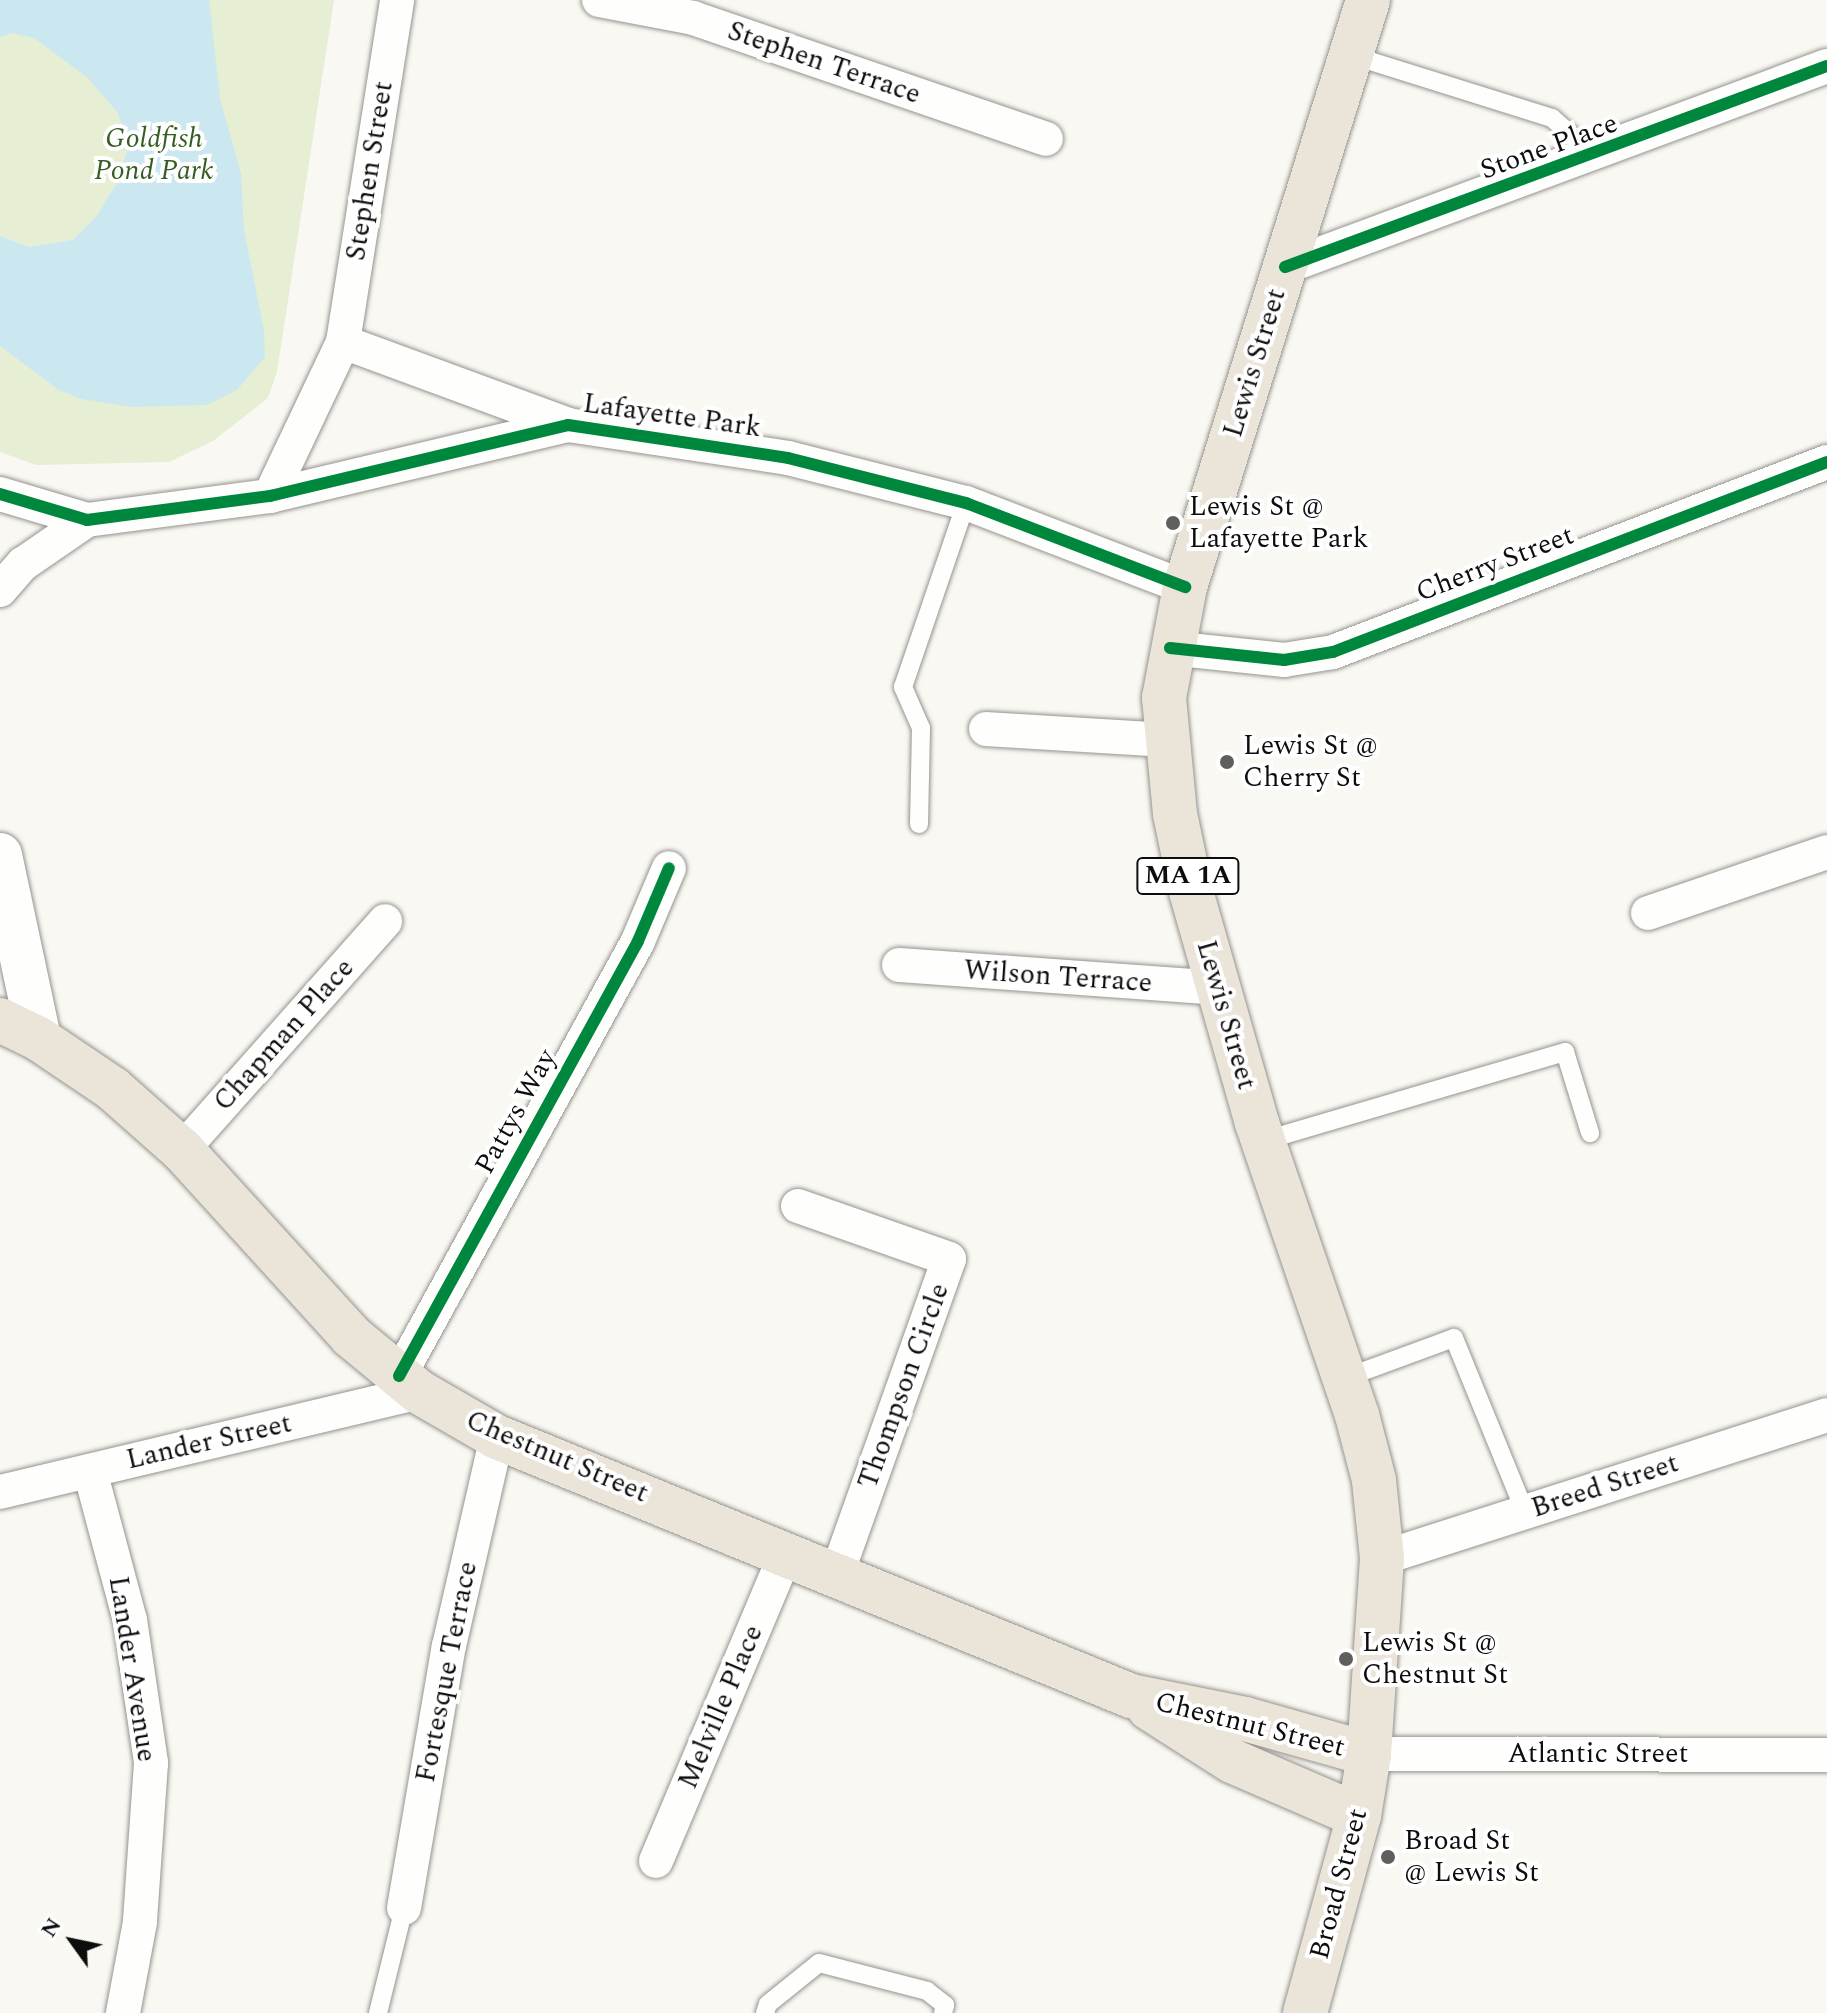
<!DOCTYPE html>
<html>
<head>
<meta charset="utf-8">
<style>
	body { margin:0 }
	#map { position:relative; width:1827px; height:2013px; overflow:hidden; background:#faf8f2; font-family:Spectral,serif }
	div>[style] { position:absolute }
	.green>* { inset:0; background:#e6eed4 }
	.water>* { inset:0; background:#cbe8f1 }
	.roads { filter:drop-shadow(0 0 2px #949390) drop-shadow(0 0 2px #949390) }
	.service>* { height:18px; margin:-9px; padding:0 9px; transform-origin:9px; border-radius:9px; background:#fefefd }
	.minor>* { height:34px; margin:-17px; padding:0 17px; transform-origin:17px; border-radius:17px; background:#fefefd }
	.tertiary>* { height:44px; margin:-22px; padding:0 22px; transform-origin:22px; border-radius:22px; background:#fefefd }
	.primary>* { height:44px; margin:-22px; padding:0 22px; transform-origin:22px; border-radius:22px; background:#eae4d9 }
	.cycleway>* { height:12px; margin:-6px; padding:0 6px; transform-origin:6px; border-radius:6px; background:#00873e }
	.dots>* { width:22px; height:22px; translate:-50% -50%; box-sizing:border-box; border:4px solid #fff; border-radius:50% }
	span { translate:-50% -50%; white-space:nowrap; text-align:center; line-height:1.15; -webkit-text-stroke:8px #fff; paint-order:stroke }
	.shield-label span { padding:2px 6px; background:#fff; border:2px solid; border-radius:6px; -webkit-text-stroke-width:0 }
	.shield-label { font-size:26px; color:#0d0d0d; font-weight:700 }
	.street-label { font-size:28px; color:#0d0d0d }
	.park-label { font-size:28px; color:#365e23; font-style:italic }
	.poi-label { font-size:28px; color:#0d0d0d }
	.left { translate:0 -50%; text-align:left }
	.north { position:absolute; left:32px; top:1901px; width:80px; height:80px; -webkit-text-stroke:6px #fff; paint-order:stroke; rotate:303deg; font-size:22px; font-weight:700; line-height:32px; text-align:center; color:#0d0d0d }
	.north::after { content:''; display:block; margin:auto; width:28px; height:36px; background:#0d0d0d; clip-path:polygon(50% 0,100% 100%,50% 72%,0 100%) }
</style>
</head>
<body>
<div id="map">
	<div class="green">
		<div style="clip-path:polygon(0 0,334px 0,277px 372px,268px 398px,213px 441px,169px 462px,36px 465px,0 452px)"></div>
	</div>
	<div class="water">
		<div style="clip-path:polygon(0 0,209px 0,220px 99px,241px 173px,244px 230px,264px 331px,265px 357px,237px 390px,207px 405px,132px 407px,81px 399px,59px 390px,0 346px,0 236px,29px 247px,73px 240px,96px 217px,117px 183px,129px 145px,118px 113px,88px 78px,34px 38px,11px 33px,0 37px)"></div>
	</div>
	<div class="roads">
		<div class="service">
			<div style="left:1351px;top:55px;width:211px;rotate:17.4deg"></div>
			<div style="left:1552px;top:118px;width:57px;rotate:41.5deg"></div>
			<div style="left:919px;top:824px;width:96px;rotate:-88.8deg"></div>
			<div style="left:921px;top:728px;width:45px;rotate:-113.7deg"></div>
			<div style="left:903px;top:687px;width:194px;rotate:-71.1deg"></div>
			<div style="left:1266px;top:1140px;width:312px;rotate:-16.4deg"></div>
			<div style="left:1565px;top:1052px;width:85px;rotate:72.8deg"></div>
			<div style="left:1345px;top:1378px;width:116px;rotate:-20.2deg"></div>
			<div style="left:1454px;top:1338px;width:188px;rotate:67.8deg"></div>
			<div style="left:378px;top:2013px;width:108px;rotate:-76.1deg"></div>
			<div style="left:765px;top:2013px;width:9px;rotate:-72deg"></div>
			<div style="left:768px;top:2004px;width:65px;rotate:-38.8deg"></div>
			<div style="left:819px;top:1963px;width:112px;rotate:14.5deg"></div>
			<div style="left:927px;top:1991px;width:23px;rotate:38deg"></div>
			<div style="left:945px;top:2005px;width:8px;rotate:104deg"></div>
		</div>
		<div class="minor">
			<div style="left:599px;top:0;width:96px;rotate:10.8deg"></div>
			<div style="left:693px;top:18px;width:373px;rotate:18.9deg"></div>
			<div style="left:1285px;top:267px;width:578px;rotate:-20.35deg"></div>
			<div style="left:343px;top:342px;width:240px;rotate:20.2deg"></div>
			<div style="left:0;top:494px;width:91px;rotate:16.6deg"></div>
			<div style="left:87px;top:520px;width:185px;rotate:-7.5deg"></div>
			<div style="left:270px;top:496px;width:306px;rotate:-13.4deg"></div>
			<div style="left:568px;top:425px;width:222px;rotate:8.5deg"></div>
			<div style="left:788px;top:458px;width:184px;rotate:14.2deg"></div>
			<div style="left:966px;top:503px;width:235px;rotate:21deg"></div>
			<div style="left:270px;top:496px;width:170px;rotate:-64.6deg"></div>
			<div style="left:343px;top:342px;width:346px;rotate:-81deg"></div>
			<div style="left:0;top:590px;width:35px;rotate:-49deg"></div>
			<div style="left:23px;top:564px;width:78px;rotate:-34.5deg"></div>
			<div style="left:1170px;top:648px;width:115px;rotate:6deg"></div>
			<div style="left:1284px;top:660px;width:50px;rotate:-9.3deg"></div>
			<div style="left:1333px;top:652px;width:529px;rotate:-21.04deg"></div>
			<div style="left:986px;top:729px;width:181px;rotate:3.5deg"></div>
			<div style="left:1648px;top:913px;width:189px;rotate:-18.8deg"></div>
			<div style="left:899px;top:965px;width:319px;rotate:4.1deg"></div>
			<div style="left:182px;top:1150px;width:306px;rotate:-48.4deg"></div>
			<div style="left:798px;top:1206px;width:160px;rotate:19.3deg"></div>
			<div style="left:949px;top:1259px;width:333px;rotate:109.6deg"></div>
			<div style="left:399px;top:1376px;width:496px;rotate:-61.2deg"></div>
			<div style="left:638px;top:941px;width:79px;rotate:-67deg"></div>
			<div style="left:90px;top:1471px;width:154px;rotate:75deg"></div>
			<div style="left:130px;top:1620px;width:145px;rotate:81.6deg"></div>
			<div style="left:151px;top:1763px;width:159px;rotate:94deg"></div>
			<div style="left:140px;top:1922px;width:93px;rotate:100.6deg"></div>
			<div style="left:0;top:1492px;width:431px;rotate:-13.4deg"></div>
			<div style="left:1382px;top:1558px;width:467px;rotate:-17.8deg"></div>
			<div style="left:1369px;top:1754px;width:458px;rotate:0.1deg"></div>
			<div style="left:656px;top:1861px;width:334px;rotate:-67.1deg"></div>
			<div style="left:404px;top:1908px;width:266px;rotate:-80.3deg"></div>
			<div style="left:449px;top:1646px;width:214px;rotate:-77.1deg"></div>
		</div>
		<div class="tertiary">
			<div style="left:0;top:855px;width:188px;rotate:78deg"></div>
		</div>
		<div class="primary">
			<div style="left:0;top:1020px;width:43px;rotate:26deg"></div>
			<div style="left:39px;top:1039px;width:89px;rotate:34deg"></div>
			<div style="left:113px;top:1089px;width:92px;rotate:41.5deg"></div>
			<div style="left:182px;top:1150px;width:251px;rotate:47.7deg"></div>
			<div style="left:351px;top:1336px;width:88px;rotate:39.5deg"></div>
			<div style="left:419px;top:1392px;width:90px;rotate:30deg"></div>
			<div style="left:497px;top:1437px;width:685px;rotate:22.22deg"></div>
			<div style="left:1131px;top:1696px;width:116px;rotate:11.4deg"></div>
			<div style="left:1245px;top:1719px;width:129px;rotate:15.8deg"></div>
			<div style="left:1149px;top:1708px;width:98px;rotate:32.6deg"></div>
			<div style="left:1232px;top:1761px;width:138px;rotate:23.4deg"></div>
			<div style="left:1305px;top:2013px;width:204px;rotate:-74.7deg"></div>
			<div style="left:1359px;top:1816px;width:63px;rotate:-80.8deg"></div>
			<div style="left:1369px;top:1754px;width:196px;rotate:-86.2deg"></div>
			<div style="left:1382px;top:1558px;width:78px;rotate:-95.9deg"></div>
			<div style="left:1374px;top:1480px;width:67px;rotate:-104.7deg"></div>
			<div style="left:1357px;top:1415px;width:309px;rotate:-108.9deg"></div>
			<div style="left:1257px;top:1123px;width:241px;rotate:-105.9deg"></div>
			<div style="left:1191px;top:891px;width:79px;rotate:-101.7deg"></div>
			<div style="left:1175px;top:814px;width:117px;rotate:-95.4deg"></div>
			<div style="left:1164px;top:698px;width:113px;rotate:-79.3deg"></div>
			<div style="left:1185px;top:587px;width:615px;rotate:-72.68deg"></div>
		</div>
	</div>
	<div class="cycleway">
		<div style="left:1285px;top:267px;width:578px;rotate:-20.35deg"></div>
		<div style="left:0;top:494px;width:91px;rotate:16.6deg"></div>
		<div style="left:87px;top:520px;width:185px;rotate:-7.5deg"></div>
		<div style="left:270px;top:496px;width:306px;rotate:-13.4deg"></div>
		<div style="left:568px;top:425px;width:222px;rotate:8.5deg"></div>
		<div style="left:788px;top:458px;width:184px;rotate:14.2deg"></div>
		<div style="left:966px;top:503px;width:235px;rotate:21deg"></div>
		<div style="left:1170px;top:648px;width:115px;rotate:6deg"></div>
		<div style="left:1284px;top:660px;width:50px;rotate:-9.3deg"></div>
		<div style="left:1333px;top:652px;width:529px;rotate:-21.04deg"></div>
		<div style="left:399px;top:1376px;width:496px;rotate:-61.2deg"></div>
		<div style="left:638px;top:941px;width:79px;rotate:-67deg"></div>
	</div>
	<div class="dots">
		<div style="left:1173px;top:523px;background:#605f5d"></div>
		<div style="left:1227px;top:762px;background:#605f5d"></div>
		<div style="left:1346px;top:1659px;background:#605f5d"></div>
		<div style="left:1388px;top:1857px;background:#605f5d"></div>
	</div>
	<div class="shield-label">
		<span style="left:1188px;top:876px">MA 1A</span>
	</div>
	<div class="street-label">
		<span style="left:824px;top:63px;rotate:19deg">Stephen Terrace</span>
		<span style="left:1549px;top:147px;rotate:-20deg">Stone Place</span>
		<span style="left:370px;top:171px;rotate:-81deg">Stephen Street</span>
		<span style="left:1255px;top:363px;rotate:-73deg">Lewis Street</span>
		<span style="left:672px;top:416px;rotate:8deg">Lafayette Park</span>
		<span style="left:1495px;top:564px;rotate:-21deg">Cherry Street</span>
		<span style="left:1058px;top:977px;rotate:4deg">Wilson Terrace</span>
		<span style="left:1226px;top:1015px;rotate:74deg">Lewis Street</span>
		<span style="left:284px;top:1035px;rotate:-48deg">Chapman Place</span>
		<span style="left:516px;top:1112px;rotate:-61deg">Pattys Way</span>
		<span style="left:904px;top:1386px;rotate:-70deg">Thompson Circle</span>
		<span style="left:209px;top:1442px;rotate:-13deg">Lander Street</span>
		<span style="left:557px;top:1457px;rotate:23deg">Chestnut Street</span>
		<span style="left:1605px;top:1486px;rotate:-18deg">Breed Street</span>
		<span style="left:132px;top:1669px;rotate:81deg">Lander Avenue</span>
		<span style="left:447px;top:1672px;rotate:-79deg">Fortesque Terrace</span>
		<span style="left:721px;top:1707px;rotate:-67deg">Melville Place</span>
		<span style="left:1250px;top:1725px;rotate:14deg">Chestnut Street</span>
		<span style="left:1598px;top:1754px">Atlantic Street</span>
		<span style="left:1339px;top:1884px;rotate:-75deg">Broad Street</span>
	</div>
	<div class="park-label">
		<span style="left:154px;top:155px">Goldfish<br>Pond Park</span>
	</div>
	<div class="poi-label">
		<span class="left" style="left:1189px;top:523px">Lewis St @<br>Lafayette Park</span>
		<span class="left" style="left:1243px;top:762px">Lewis St @<br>Cherry St</span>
		<span class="left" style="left:1362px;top:1659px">Lewis St @<br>Chestnut St</span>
		<span class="left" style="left:1404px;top:1857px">Broad St<br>@ Lewis St</span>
	</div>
	<div class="north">N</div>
</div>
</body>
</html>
